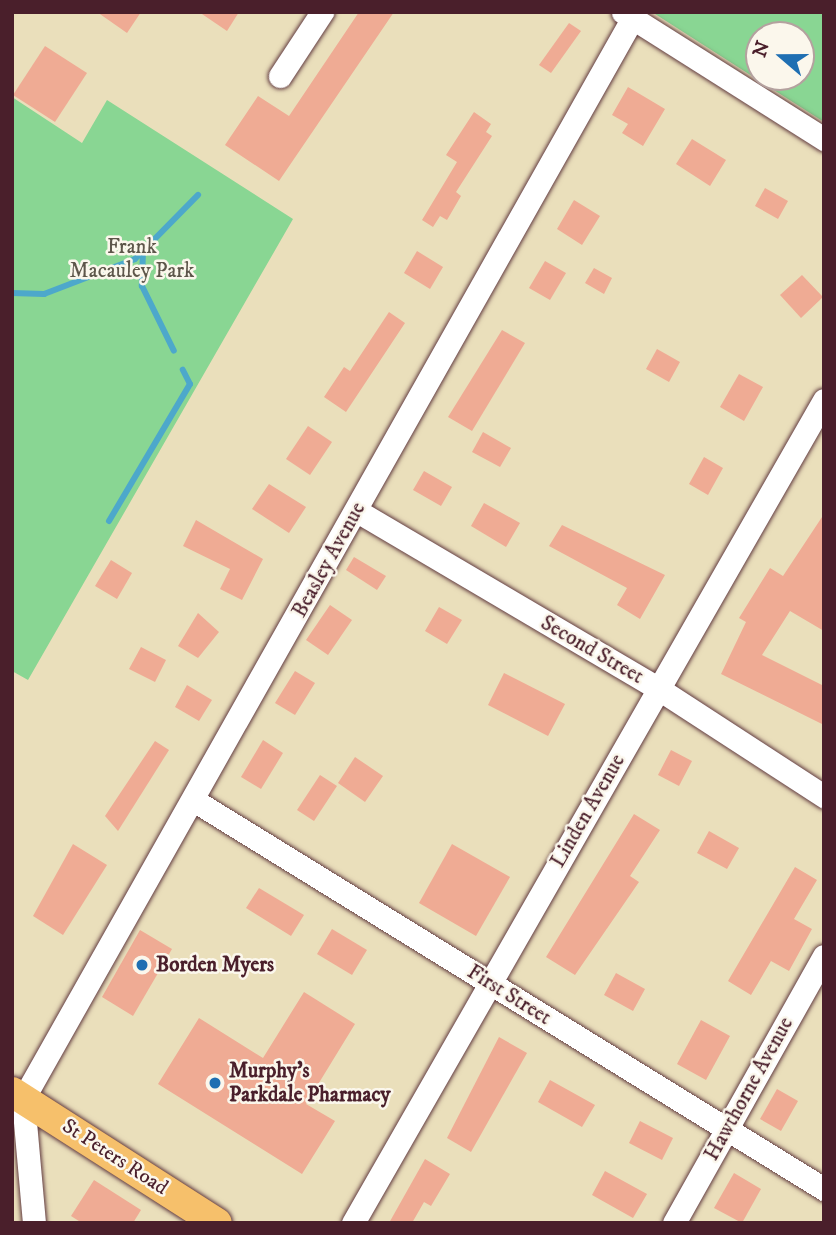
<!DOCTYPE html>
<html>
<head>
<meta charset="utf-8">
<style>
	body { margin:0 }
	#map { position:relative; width:836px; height:1235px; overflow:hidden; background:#eadfbb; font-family:"IM FELL DW Pica",serif }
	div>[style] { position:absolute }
	.green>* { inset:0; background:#89d693 }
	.stream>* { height:6px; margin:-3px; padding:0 3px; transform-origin:3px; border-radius:3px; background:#4da8cb }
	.building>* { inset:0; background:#efab94 }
	.roads { filter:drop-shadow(0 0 2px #623c41) drop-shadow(0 0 2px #623c41) }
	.minor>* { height:23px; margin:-11.5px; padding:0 11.5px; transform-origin:11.5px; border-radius:11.5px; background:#fff }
	.major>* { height:30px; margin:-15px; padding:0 15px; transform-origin:15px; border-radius:15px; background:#f6c06b }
	.dots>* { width:19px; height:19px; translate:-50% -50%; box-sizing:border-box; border:4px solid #fbf7ec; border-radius:50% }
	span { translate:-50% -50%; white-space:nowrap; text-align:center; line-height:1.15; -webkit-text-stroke:5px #fbf7ec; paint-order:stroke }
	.park-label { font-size:21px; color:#5d564a }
	.street-label { font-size:21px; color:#4a1f2b }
	.poi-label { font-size:21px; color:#4a1f2b; font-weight:700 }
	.left { translate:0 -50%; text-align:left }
	.frame { position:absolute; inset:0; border:14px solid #4a1f2b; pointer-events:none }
	.north { position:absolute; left:745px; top:21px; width:70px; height:70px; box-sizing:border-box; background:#fbf7ec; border:2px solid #b4a19f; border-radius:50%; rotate:290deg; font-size:19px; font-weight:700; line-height:28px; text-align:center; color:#4a1f2b }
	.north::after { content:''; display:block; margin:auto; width:24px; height:32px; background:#1f6fb2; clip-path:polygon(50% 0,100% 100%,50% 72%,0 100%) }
</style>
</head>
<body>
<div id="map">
	<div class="green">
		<div style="clip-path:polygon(evenodd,652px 12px,824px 12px,824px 122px,777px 92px,652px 12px,759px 35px,801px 35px,801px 77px,759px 77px,759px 35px)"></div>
		<div style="clip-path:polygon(12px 97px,82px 143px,107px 100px,293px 219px,28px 680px,12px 671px)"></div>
	</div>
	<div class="stream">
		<div style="left:143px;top:251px;width:35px;rotate:92deg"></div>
		<div style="left:142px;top:286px;width:72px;rotate:63.8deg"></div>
		<div style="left:12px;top:293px;width:32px;rotate:2deg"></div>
		<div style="left:44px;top:294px;width:97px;rotate:-21deg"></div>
		<div style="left:135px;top:259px;width:90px;rotate:-45.5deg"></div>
		<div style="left:109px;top:521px;width:159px;rotate:-59.4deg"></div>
		<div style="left:190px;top:384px;width:16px;rotate:-117deg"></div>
	</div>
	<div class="building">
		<div style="clip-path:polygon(97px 12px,141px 12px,127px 33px)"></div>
		<div style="clip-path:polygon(199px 12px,239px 12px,227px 31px)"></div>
		<div style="clip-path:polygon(359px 12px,394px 12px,279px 181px,225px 145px,258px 96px,289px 116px)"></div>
		<div style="clip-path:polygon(569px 23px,581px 31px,551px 73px,539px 65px)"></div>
		<div style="clip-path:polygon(45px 46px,87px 73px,55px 122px,13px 95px)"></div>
		<div style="clip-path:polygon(628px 87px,665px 109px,643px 146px,622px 133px,628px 124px,612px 115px)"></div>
		<div style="clip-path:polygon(474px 112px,491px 124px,486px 132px,492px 136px,456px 192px,461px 196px,447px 220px,440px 216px,433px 227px,422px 220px,457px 162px,446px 155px)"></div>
		<div style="clip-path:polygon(692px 139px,726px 160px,710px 186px,676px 164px)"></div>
		<div style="clip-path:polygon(765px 188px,788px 201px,778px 219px,755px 206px)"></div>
		<div style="clip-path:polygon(574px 200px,600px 216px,582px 245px,557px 229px)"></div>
		<div style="clip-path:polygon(417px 251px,443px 267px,430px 289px,404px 273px)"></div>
		<div style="clip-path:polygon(545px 261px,566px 273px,550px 300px,529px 288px)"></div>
		<div style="clip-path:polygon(594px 268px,612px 278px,604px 294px,585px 283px)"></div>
		<div style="clip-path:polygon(802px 275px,823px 297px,801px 318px,780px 295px)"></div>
		<div style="clip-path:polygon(389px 312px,405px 323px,346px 412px,324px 397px,344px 367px,350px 371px)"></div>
		<div style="clip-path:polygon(502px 330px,525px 343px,472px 431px,448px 417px)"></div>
		<div style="clip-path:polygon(657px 349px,680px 362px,669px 382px,646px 369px)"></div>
		<div style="clip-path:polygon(739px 374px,763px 387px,744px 421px,720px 407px)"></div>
		<div style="clip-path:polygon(308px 426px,332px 442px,310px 475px,286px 459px)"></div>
		<div style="clip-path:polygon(483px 432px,511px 448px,500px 467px,472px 452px)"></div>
		<div style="clip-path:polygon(704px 457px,723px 468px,708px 495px,689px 484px)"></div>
		<div style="clip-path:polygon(424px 471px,452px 487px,441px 506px,413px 490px)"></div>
		<div style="clip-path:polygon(269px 484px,306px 507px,289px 533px,252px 509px)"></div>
		<div style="clip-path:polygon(484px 503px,520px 523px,506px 547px,471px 526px)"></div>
		<div style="clip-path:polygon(824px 514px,824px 631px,790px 611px,762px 655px,824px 686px,824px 725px,721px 674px,746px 622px,739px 618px,770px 568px,783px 576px)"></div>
		<div style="clip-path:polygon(196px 520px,263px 559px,242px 600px,220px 589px,230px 569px,183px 546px)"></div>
		<div style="clip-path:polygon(562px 525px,665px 575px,640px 619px,617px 605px,627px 588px,549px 546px)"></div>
		<div style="clip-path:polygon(354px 557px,386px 576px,377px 590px,346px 570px)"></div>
		<div style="clip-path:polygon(111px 560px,132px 573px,117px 599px,95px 586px)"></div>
		<div style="clip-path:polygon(330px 605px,352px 620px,328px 655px,306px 640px)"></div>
		<div style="clip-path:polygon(439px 607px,462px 620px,447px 644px,425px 631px)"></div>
		<div style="clip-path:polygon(198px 613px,219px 632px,198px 658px,178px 646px)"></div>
		<div style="clip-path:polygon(141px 647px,166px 660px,155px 682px,129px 669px)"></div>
		<div style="clip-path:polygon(295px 671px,315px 683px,295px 715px,275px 703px)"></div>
		<div style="clip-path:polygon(504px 673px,565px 704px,548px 736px,488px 705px)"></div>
		<div style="clip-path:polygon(187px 685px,212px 700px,199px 721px,175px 707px)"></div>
		<div style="clip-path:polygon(263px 740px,283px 753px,261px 789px,241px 777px)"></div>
		<div style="clip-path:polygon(155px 741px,169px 750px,118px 831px,105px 816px)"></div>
		<div style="clip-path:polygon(671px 750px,692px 761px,679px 786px,658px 775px)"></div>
		<div style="clip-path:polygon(355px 757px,383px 776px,365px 802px,338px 783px)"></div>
		<div style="clip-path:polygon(320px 775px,337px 786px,314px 821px,297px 810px)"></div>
		<div style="clip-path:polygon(634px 814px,660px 830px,630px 876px,639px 882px,575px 975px,546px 957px)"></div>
		<div style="clip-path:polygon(709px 831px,739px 848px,727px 869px,697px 853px)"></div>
		<div style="clip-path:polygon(73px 844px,107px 865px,63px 935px,33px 916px)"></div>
		<div style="clip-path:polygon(452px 844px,510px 877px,476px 936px,419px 903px)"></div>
		<div style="clip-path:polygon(795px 867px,817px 880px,794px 919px,812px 929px,789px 971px,771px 961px,751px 995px,728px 981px)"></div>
		<div style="clip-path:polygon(259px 888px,304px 915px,291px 936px,246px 908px)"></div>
		<div style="clip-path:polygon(332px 929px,367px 950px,352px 975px,317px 954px)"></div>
		<div style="clip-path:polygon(140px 930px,172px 949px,133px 1016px,102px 997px)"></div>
		<div style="clip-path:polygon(616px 973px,645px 989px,633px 1011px,604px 995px)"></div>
		<div style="clip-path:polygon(304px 992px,355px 1024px,306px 1104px,335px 1121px,302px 1174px,158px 1084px,199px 1018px,263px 1058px)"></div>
		<div style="clip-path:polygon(701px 1020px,730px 1036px,706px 1080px,677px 1064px)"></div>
		<div style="clip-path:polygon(499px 1037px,527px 1053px,471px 1152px,447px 1138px)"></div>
		<div style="clip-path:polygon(550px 1080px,595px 1105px,582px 1127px,538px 1102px)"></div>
		<div style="clip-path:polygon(777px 1089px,798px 1101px,781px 1131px,760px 1119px)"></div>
		<div style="clip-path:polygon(640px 1121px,673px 1138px,662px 1160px,629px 1143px)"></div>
		<div style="clip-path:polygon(425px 1159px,450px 1174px,431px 1206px,424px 1202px,412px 1223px,389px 1223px)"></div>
		<div style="clip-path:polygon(605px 1171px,647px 1194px,633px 1218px,592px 1195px)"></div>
		<div style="clip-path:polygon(734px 1173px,761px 1189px,742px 1223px,714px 1208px)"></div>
		<div style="clip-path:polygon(94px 1180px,141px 1210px,133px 1223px,82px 1223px,71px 1216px)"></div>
	</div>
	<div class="roads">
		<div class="minor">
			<div style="left:623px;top:12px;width:238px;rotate:32.3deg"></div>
			<div style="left:280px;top:76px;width:77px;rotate:-56.7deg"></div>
			<div style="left:357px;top:511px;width:351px;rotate:30.5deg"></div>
			<div style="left:659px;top:689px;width:197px;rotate:33deg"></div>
			<div style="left:195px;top:801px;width:739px;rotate:31.67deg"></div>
			<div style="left:34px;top:1223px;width:124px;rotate:-95.1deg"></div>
			<div style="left:23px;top:1099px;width:1240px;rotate:-60.58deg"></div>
			<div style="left:353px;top:1223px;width:948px;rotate:-60.22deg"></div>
			<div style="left:674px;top:1223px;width:306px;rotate:-60.7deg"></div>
		</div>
		<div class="major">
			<div style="left:12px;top:1092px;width:243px;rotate:32.6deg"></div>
		</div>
	</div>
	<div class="dots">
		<div style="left:142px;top:965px;background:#1f6fb2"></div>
		<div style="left:215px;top:1083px;background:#1f6fb2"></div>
	</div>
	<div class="park-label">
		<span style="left:132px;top:259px">Frank<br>Macauley Park</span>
	</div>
	<div class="street-label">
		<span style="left:329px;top:560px;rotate:-61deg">Beasley Avenue</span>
		<span style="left:592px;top:650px;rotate:30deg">Second Street</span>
		<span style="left:588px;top:811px;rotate:-60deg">Linden Avenue</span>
		<span style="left:509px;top:995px;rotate:32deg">First Street</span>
		<span style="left:749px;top:1089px;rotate:-61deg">Hawthorne Avenue</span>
		<span style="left:115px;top:1157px;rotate:33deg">St Peters Road</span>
	</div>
	<div class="poi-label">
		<span class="left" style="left:156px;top:965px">Borden Myers</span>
		<span class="left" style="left:229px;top:1083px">Murphy's<br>Parkdale Pharmacy</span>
	</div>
	<div class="frame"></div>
	<div class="north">N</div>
</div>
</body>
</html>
